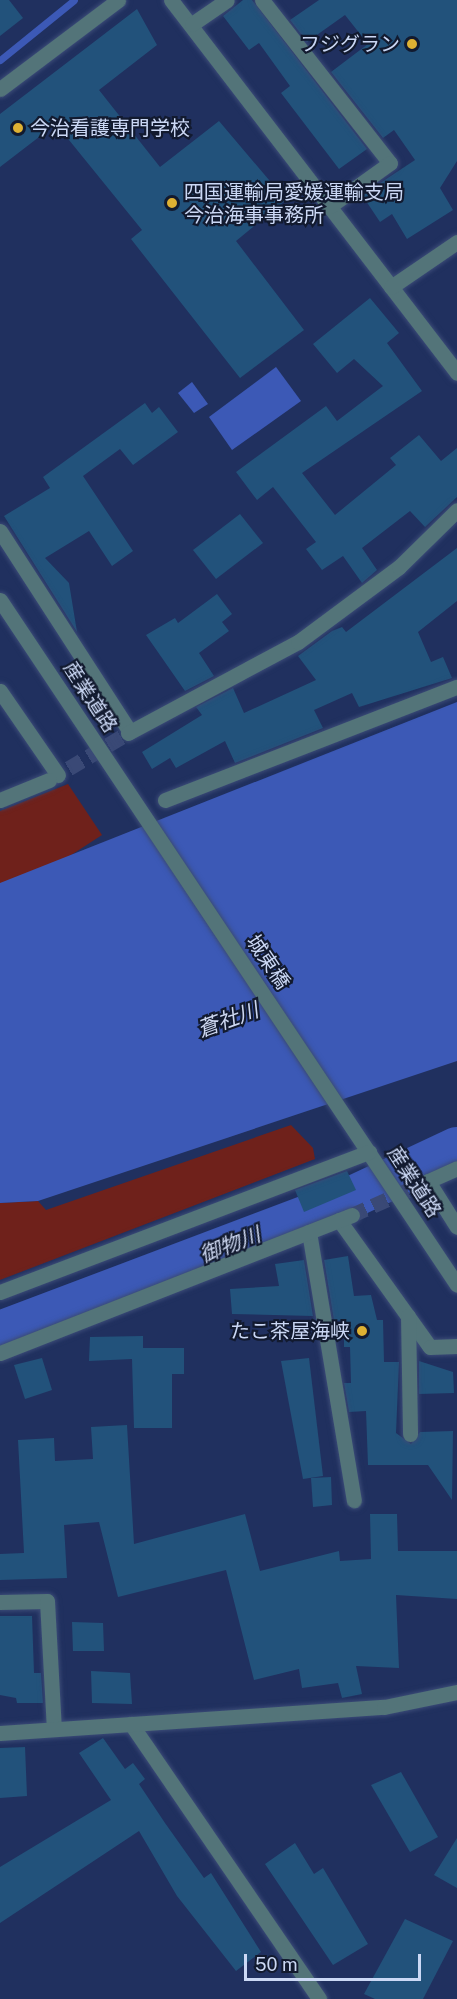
<!DOCTYPE html>
<html>
<head>
<meta charset="utf-8">
<style>
	body { margin:0 }
	#map { position:relative; width:457px; height:1999px; overflow:hidden; background:#20305f; font-family:"Public Sans","Noto Sans JP",sans-serif }
	div>[style] { position:absolute }
	.green>* { inset:0; background:#6f211b }
	.water>* { inset:0; background:#3c59b6 }
	.stream>* { height:7px; margin:-3.5px; padding:0 3.5px; transform-origin:3.5px; border-radius:3.5px; background:#3c59b6 }
	.river>* { height:42px; margin:-21px; padding:0 21px; transform-origin:21px; border-radius:21px; background:#3c59b6 }
	.building>* { inset:0; background:#22527b }
	.minor-tunnel>* { height:15px; margin-top:-7.5px; transform-origin:0; background:repeating-linear-gradient(90deg,#3a4976 0 15px,transparent 0 23px) }
	.roads { filter:drop-shadow(0 0 2px #3b4b77) drop-shadow(0 0 2px #3b4b77) }
	.minor>* { height:15px; margin:-7.5px; padding:0 7.5px; transform-origin:7.5px; border-radius:7.5px; background:#537479 }
	.dots>* { width:16px; height:16px; translate:-50% -50%; box-sizing:border-box; border:3px solid #121a2f; border-radius:50% }
	span { translate:-50% -50%; white-space:nowrap; text-align:center; line-height:1.15; -webkit-text-stroke:4.5px #121a2f; paint-order:stroke }
	.poi-label { font-size:20px; color:#cbd8f5 }
	.right { translate:-100% -50%; text-align:right }
	.left { translate:0 -50%; text-align:left }
	.street-label { font-size:20px; color:#cbd8f5 }
	.water-label { font-size:21px; color:#cdd7f0; font-style:italic }
	.scale { position:absolute; left:244px; top:1954px; width:177px; height:27px; box-sizing:border-box; border:3px solid #cbd8f5; border-top:0; padding-left:8px; font-size:18px; line-height:21px; white-space:nowrap; color:#cbd8f5; -webkit-text-stroke:4px #121a2f; paint-order:stroke }
</style>
</head>
<body>
<div id="map">
	<div class="green">
		<div style="clip-path:polygon(68px 784px,102px 835px,65px 859px,0 886px,0 811px)"></div>
		<div style="clip-path:polygon(291px 1125px,313px 1148px,315px 1159px,0 1280px,0 1203px,38px 1201px,46px 1210px)"></div>
	</div>
	<div class="water">
		<div style="clip-path:polygon(276px 367px,301px 401px,232px 450px,209px 417px)"></div>
		<div style="clip-path:polygon(192px 382px,208px 404px,194px 413px,178px 393px)"></div>
		<div style="clip-path:polygon(457px 702px,457px 1061px,38px 1201px,0 1203px,0 883px)"></div>
	</div>
	<div class="stream">
		<div style="left:0;top:60px;width:95px;rotate:-39deg"></div>
	</div>
	<div class="river">
		<div style="left:0;top:1332px;width:356px;rotate:-20.7deg"></div>
		<div style="left:333px;top:1206px;width:137px;rotate:-25.1deg"></div>
	</div>
	<div class="building">
		<div style="clip-path:polygon(0 0,9px 0,23px 18px,0 36px)"></div>
		<div style="clip-path:polygon(243px 0,252px 0,367px 149px,339px 169px,281px 93px,290px 86px,259px 43px,249px 50px,223px 16px)"></div>
		<div style="clip-path:polygon(319px 0,457px 0,457px 161px,440px 188px,453px 210px,407px 239px,392px 214px,380px 222px,362px 195px,415px 160px,394px 130px,383px 138px,331px 72px,368px 44px,345px 15px,307px 42px,290px 20px)"></div>
		<div style="clip-path:polygon(137px 9px,157px 45px,99px 90px,160px 167px,219px 121px,286px 200px,236px 241px,304px 330px,240px 378px,131px 239px,142px 230px,56px 124px,0 167px,0 114px)"></div>
		<div style="clip-path:polygon(370px 298px,399px 333px,387px 343px,422px 391px,302px 473px,335px 515px,396px 465px,390px 458px,419px 435px,441px 461px,457px 448px,457px 497px,425px 527px,410px 511px,362px 548px,377px 570px,362px 583px,343px 556px,322px 570px,306px 549px,316px 542px,273px 487px,257px 500px,236px 472px,326px 406px,337px 421px,383px 386px,354px 359px,337px 373px,313px 344px)"></div>
		<div style="clip-path:polygon(145px 403px,152px 413px,159px 407px,178px 432px,133px 465px,120px 449px,83px 476px,133px 551px,112px 566px,89px 531px,45px 558px,69px 583px,77px 632px,4px 516px,50px 488px,43px 477px)"></div>
		<div style="clip-path:polygon(240px 514px,263px 543px,216px 579px,193px 550px)"></div>
		<div style="clip-path:polygon(457px 548px,457px 601px,418px 632px,431px 662px,443px 657px,452px 678px,359px 707px,352px 693px,314px 710px,323px 728px,235px 763px,225px 741px,176px 768px,170px 758px,152px 769px,142px 752px,202px 715px,196px 707px,233px 688px,244px 713px,316px 680px,298px 656px,332px 631px,342px 627px,346px 632px)"></div>
		<div style="clip-path:polygon(217px 594px,232px 614px,222px 622px,229px 631px,199px 653px,214px 676px,185px 691px,146px 635px,175px 618px,178px 623px)"></div>
		<div style="clip-path:polygon(347px 1171px,356px 1190px,304px 1212px,295px 1190px)"></div>
		<div style="clip-path:polygon(348px 1256px,354px 1296px,371px 1295px,377px 1320px,383px 1320px,384px 1362px,399px 1362px,396px 1433px,411px 1444px,420px 1432px,453px 1431px,452px 1500px,428px 1465px,368px 1465px,366px 1411px,349px 1412px,344px 1383px,351px 1383px,350px 1347px,344px 1347px,344px 1320px,334px 1321px,324px 1260px)"></div>
		<div style="clip-path:polygon(304px 1260px,313px 1316px,232px 1314px,230px 1289px,279px 1286px,275px 1264px)"></div>
		<div style="clip-path:polygon(143px 1336px,143px 1348px,184px 1348px,184px 1374px,172px 1374px,172px 1428px,134px 1428px,132px 1359px,89px 1361px,90px 1337px)"></div>
		<div style="clip-path:polygon(42px 1358px,52px 1390px,25px 1399px,14px 1365px)"></div>
		<div style="clip-path:polygon(309px 1358px,323px 1476px,303px 1479px,281px 1361px)"></div>
		<div style="clip-path:polygon(419px 1361px,453px 1372px,454px 1393px,419px 1394px)"></div>
		<div style="clip-path:polygon(127px 1425px,134px 1544px,245px 1514px,260px 1571px,339px 1551px,340px 1561px,371px 1559px,370px 1514px,397px 1514px,398px 1551px,457px 1551px,457px 1599px,396px 1595px,399px 1668px,356px 1666px,362px 1694px,342px 1698px,338px 1683px,302px 1688px,299px 1669px,254px 1680px,226px 1570px,118px 1597px,99px 1522px,64px 1525px,67px 1578px,0 1580px,0 1554px,24px 1553px,18px 1440px,54px 1438px,55px 1461px,93px 1459px,91px 1427px)"></div>
		<div style="clip-path:polygon(331px 1477px,332px 1505px,313px 1507px,311px 1478px)"></div>
		<div style="clip-path:polygon(0 1616px,32px 1616px,34px 1673px,41px 1673px,43px 1703px,17px 1703px,16px 1698px,0 1695px)"></div>
		<div style="clip-path:polygon(72px 1622px,103px 1623px,104px 1651px,73px 1651px)"></div>
		<div style="clip-path:polygon(91px 1671px,130px 1673px,132px 1704px,92px 1703px)"></div>
		<div style="clip-path:polygon(103px 1738px,125px 1769px,133px 1763px,145px 1779px,139px 1784px,165px 1823px,204px 1878px,211px 1873px,261px 1952px,236px 1971px,177px 1896px,139px 1831px,0 1923px,0 1867px,111px 1800px,79px 1753px)"></div>
		<div style="clip-path:polygon(25px 1747px,27px 1796px,0 1798px,0 1748px)"></div>
		<div style="clip-path:polygon(401px 1772px,438px 1837px,410px 1852px,371px 1785px)"></div>
		<div style="clip-path:polygon(457px 1838px,457px 1888px,434px 1875px)"></div>
		<div style="clip-path:polygon(295px 1843px,314px 1874px,323px 1868px,368px 1944px,333px 1965px,265px 1864px)"></div>
		<div style="clip-path:polygon(405px 1919px,453px 1941px,423px 1999px,375px 1999px,364px 1994px)"></div>
	</div>
	<div class="minor-tunnel">
		<div style="left:49px;top:780px;width:92px;rotate:-30.7deg"></div>
		<div style="left:352px;top:1215px;width:81px;rotate:-24deg"></div>
	</div>
	<div class="roads">
		<div class="minor">
			<div style="left:171px;top:0;width:470px;rotate:52.5deg"></div>
			<div style="left:262px;top:0;width:207px;rotate:51.9deg"></div>
			<div style="left:390px;top:163px;width:74px;rotate:144.4deg"></div>
			<div style="left:192px;top:24px;width:42px;rotate:-34.4deg"></div>
			<div style="left:0;top:89px;width:148px;rotate:-37deg"></div>
			<div style="left:391px;top:287px;width:80px;rotate:-34.3deg"></div>
			<div style="left:0;top:531px;width:239px;rotate:57.1deg"></div>
			<div style="left:0;top:600px;width:823px;rotate:56.29deg"></div>
			<div style="left:0;top:691px;width:102px;rotate:55.4deg"></div>
			<div style="left:128px;top:733px;width:193px;rotate:-28.2deg"></div>
			<div style="left:298px;top:642px;width:126px;rotate:-36.6deg"></div>
			<div style="left:399px;top:567px;width:81px;rotate:-44.5deg"></div>
			<div style="left:0;top:800px;width:53px;rotate:-22.2deg"></div>
			<div style="left:165px;top:800px;width:313px;rotate:-21.2deg"></div>
			<div style="left:428px;top:1181px;width:54px;rotate:57.8deg"></div>
			<div style="left:426px;top:1182px;width:34px;rotate:-24deg"></div>
			<div style="left:339px;top:1220px;width:156px;rotate:54.4deg"></div>
			<div style="left:430px;top:1347px;width:27px;rotate:-2deg"></div>
			<div style="left:309px;top:1232px;width:272px;rotate:80.5deg"></div>
			<div style="left:0;top:1292px;width:395px;rotate:-20.8deg"></div>
			<div style="left:408px;top:1316px;width:118px;rotate:89deg"></div>
			<div style="left:0;top:1353px;width:378px;rotate:-21.4deg"></div>
			<div style="left:0;top:1602px;width:47px;rotate:-1.2deg"></div>
			<div style="left:47px;top:1601px;width:128px;rotate:86.9deg"></div>
			<div style="left:131px;top:1724px;width:333px;rotate:55.6deg"></div>
			<div style="left:0;top:1733px;width:385px;rotate:-3.9deg"></div>
			<div style="left:384px;top:1707px;width:75px;rotate:-11.6deg"></div>
		</div>
	</div>
	<div class="dots">
		<div style="left:412px;top:44px;background:#deb133"></div>
		<div style="left:18px;top:128px;background:#deb133"></div>
		<div style="left:172px;top:203px;background:#deb133"></div>
		<div style="left:362px;top:1331px;background:#deb133"></div>
	</div>
	<div class="poi-label">
		<span class="right" style="left:400px;top:44px">フジグラン</span>
		<span class="left" style="left:30px;top:128px">今治看護専門学校</span>
		<span class="left" style="left:184px;top:204px">四国運輸局愛媛運輸支局<br>今治海事事務所</span>
		<span class="right" style="left:350px;top:1331px">たこ茶屋海峡</span>
	</div>
	<div class="street-label">
		<span style="left:90px;top:697px;rotate:57deg">産業道路</span>
		<span style="left:268px;top:962px;rotate:56deg">城東橋</span>
		<span style="left:414px;top:1182px;rotate:57deg">産業道路</span>
	</div>
	<div class="water-label">
		<span style="left:228px;top:1020px;rotate:-20deg">蒼社川</span>
		<span style="left:230px;top:1245px;rotate:-21deg">御物川</span>
	</div>
	<div class="scale">50 m</div>
</div>
</body>
</html>
